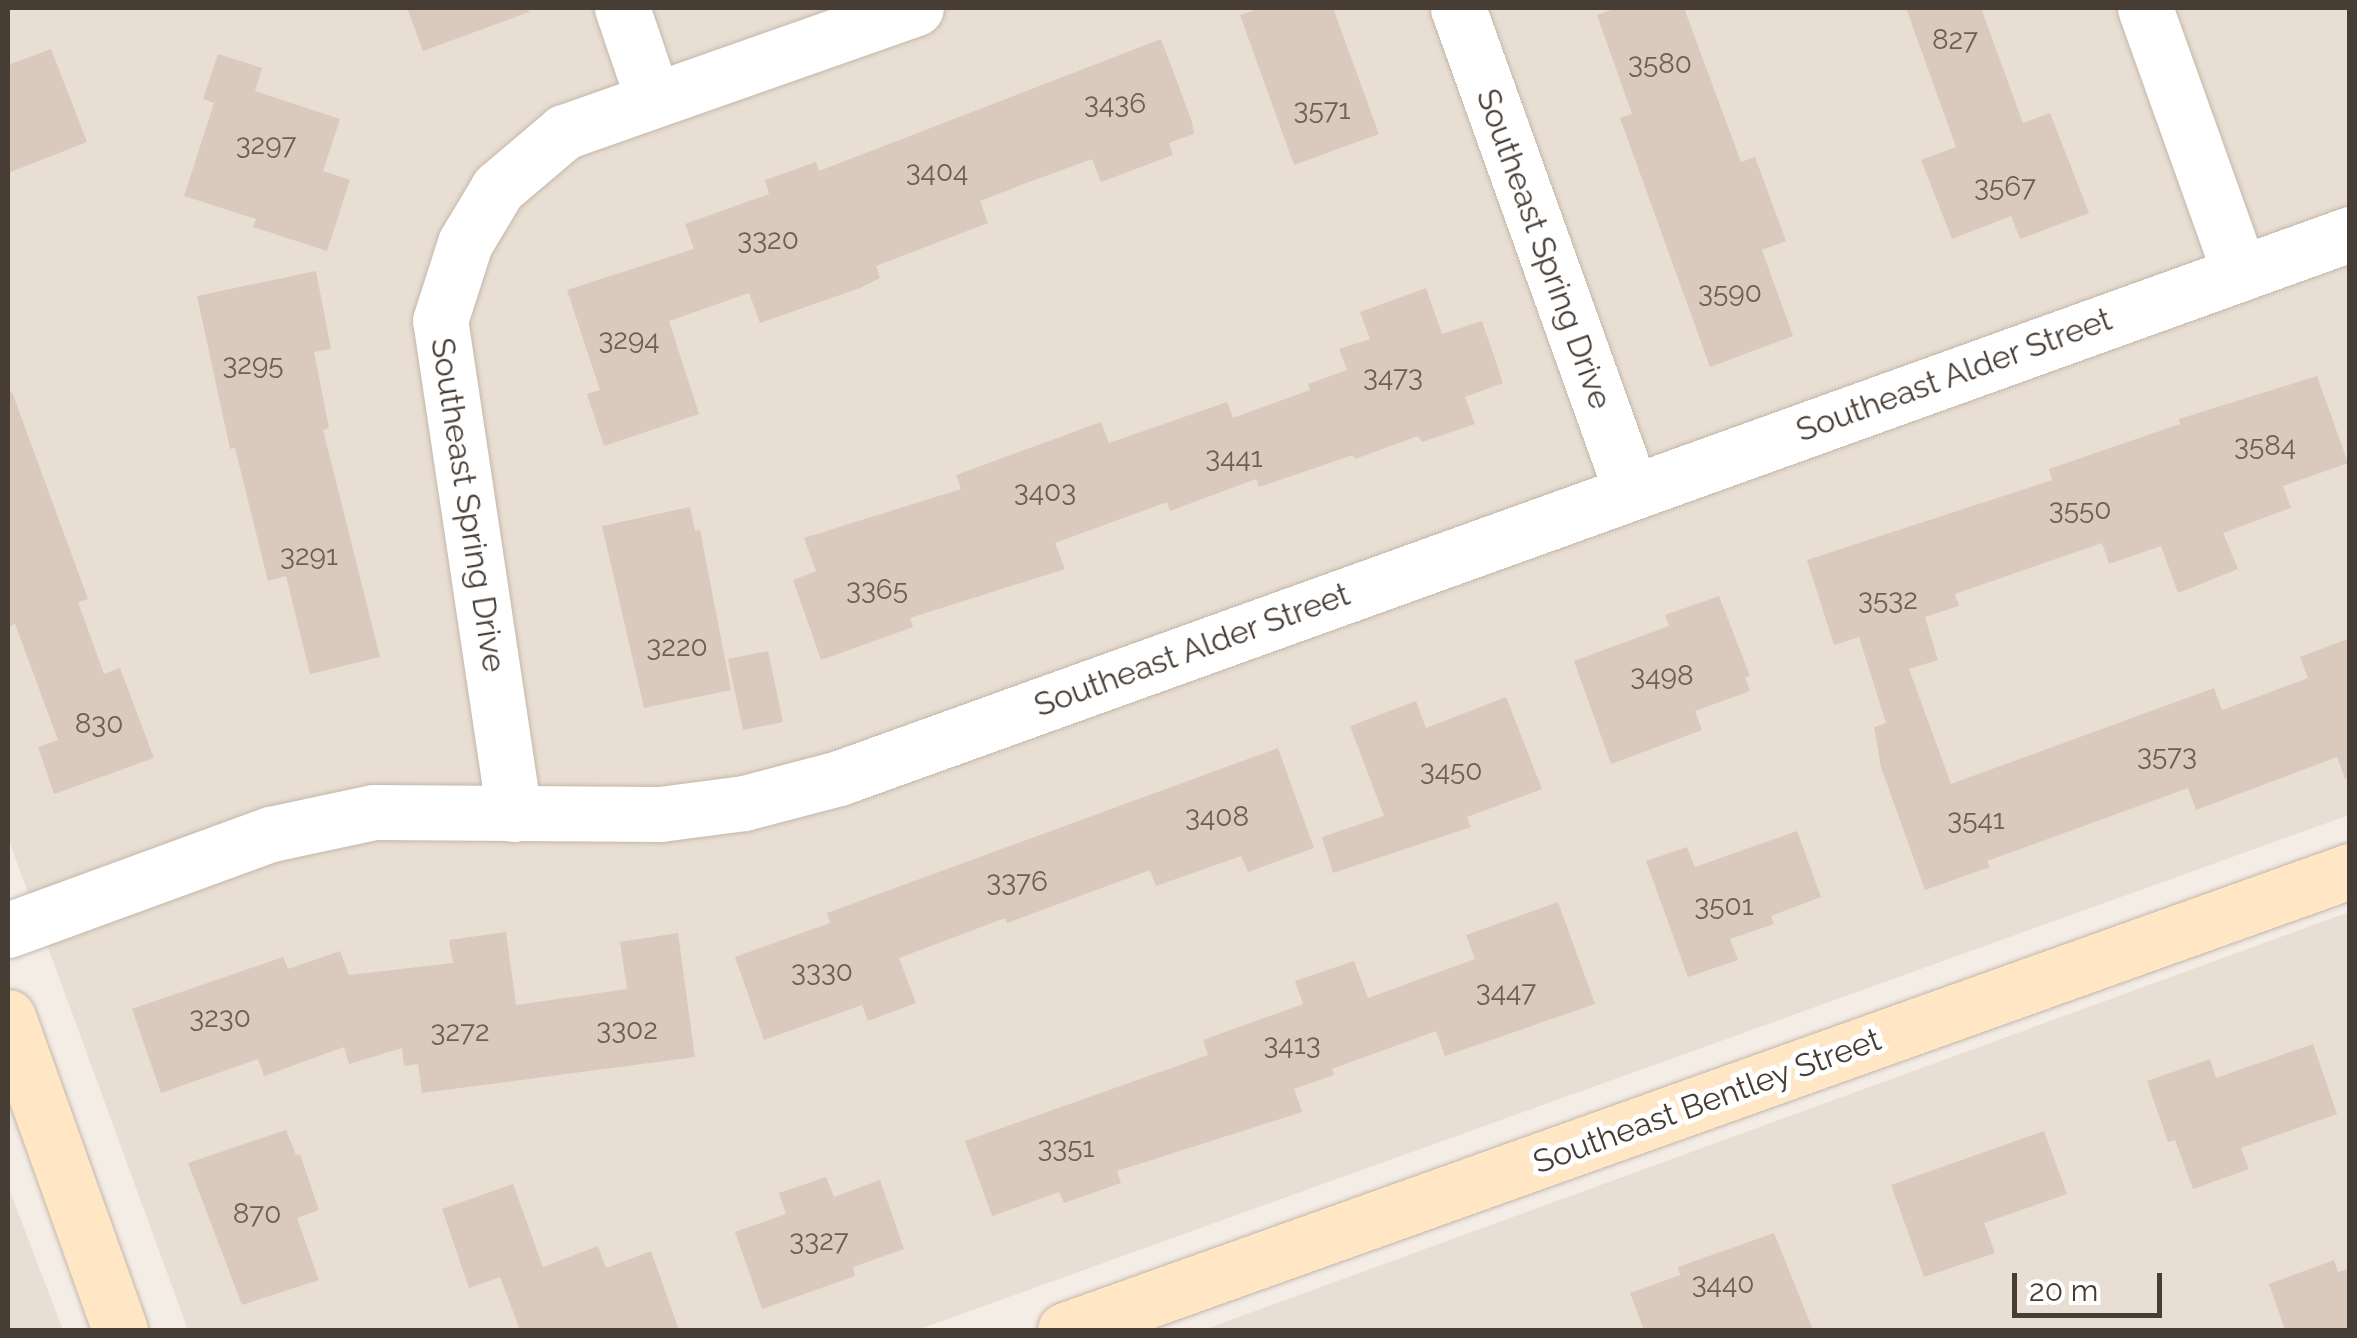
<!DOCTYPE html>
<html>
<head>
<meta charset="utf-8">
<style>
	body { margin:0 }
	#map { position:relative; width:2357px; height:1338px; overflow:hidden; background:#f4ede6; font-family:Raleway,sans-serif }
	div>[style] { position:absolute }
	.residential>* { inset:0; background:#e9ded3 }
	.building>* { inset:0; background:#dac9bd }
	.roads { filter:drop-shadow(0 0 2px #c4b6aa) drop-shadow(0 0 2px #c4b6aa) }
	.street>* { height:55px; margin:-27.5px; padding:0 27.5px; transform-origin:27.5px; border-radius:27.5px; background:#fff }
	.secondary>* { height:55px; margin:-27.5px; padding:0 27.5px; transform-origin:27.5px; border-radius:27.5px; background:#ffe7c5 }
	span { translate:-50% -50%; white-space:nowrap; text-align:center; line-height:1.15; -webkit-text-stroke:10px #fff; paint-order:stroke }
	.number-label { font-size:28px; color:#6c6056 }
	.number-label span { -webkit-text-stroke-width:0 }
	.street-label { font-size:32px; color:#483d34 }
	.frame { position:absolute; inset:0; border:10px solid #483d34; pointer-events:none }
	.scale { position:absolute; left:2012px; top:1273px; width:150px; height:45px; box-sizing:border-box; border:5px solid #483d34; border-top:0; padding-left:12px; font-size:30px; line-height:35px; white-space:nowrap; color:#483d34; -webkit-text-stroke:8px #fff; paint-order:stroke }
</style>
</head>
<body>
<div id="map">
	<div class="residential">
		<div style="clip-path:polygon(8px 8px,2349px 8px,2349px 815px,917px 1330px,188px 1330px,8px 838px)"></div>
		<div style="clip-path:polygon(2349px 912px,2349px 1330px,1203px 1330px)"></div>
		<div style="clip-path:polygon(8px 1186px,63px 1330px,8px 1330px)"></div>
	</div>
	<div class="building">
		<div style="clip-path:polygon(407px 8px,528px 8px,529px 12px,423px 51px)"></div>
		<div style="clip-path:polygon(1262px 8px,1333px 8px,1379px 134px,1294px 165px,1240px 15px)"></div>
		<div style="clip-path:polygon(1617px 8px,1684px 8px,1741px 162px,1755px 157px,1786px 241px,1762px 250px,1793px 336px,1710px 367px,1620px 118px,1632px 114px,1597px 15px)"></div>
		<div style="clip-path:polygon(1906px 8px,1981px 8px,2023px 123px,2050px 113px,2089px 213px,2020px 239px,2011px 216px,1952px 239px,1921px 160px,1956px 147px)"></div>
		<div style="clip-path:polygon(1161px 39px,1192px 122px,1194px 134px,1169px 143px,1173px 155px,1101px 182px,1092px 159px,1021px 185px,980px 201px,988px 223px,876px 266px,880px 278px,860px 288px,760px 323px,749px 293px,669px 321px,699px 414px,604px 446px,587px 394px,600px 390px,567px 290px,694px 249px,685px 224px,769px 194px,765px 180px,816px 162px,819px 171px)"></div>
		<div style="clip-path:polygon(51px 49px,87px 142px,8px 173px,8px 65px)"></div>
		<div style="clip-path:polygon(218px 54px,262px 68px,255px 91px,340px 119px,323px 171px,350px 180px,327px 251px,253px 227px,256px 219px,184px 196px,214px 103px,203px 99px)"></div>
		<div style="clip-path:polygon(316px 271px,331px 349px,314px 352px,329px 428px,323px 430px,380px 657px,310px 674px,286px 576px,268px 581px,235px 448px,230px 449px,197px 296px)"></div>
		<div style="clip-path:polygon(1426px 288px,1442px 334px,1482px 321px,1503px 383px,1465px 397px,1475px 424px,1422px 442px,1418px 436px,1355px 459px,1353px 455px,1259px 487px,1256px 479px,1170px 511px,1167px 502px,1055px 543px,1065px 569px,910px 618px,913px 627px,821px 660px,793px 580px,816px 571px,804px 538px,961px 489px,956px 475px,1101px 422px,1109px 443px,1227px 402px,1233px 418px,1310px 390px,1308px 384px,1347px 370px,1339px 349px,1370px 339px,1360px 312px)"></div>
		<div style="clip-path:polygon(2317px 376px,2348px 463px,2283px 486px,2291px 508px,2223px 533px,2238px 569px,2178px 593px,2161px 546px,2109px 564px,2102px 543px,1955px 594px,1959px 606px,1925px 617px,1938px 660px,1909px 669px,1951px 784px,2214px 688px,2222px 710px,2308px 678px,2300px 657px,2350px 638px,2350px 778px,2345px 779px,2337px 757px,2196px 810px,2188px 788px,1987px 861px,1990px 867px,1925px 890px,1881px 767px,1874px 727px,1886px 723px,1859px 637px,1834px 645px,1807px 560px,2052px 480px,2049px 469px,2180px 424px,2179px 419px)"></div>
		<div style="clip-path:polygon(12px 392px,88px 599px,78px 602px,104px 674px,120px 668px,154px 758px,54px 794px,38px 747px,58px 740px,15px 624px,8px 627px,8px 393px)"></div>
		<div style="clip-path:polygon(690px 507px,695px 531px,700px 530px,731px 690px,644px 708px,602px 526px)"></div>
		<div style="clip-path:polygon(1719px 596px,1750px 676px,1745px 677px,1750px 691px,1695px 711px,1702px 730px,1611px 764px,1574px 661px,1669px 626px,1665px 615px)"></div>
		<div style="clip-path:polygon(768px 651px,783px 722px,743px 730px,728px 659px)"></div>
		<div style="clip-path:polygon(1506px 697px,1542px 789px,1467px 817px,1471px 827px,1333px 873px,1322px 837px,1384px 816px,1350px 726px,1416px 701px,1426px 728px)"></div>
		<div style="clip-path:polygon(1278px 748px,1314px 848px,1248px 872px,1241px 856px,1156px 886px,1150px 870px,1007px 923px,1005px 918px,899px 958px,916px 1003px,868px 1021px,862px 1005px,764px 1040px,735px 957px,830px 923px,827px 913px)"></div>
		<div style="clip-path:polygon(1797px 831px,1821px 897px,1771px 916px,1774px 924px,1730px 939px,1738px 960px,1688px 977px,1646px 861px,1687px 847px,1695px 867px)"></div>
		<div style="clip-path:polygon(1558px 902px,1595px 1004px,1445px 1056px,1436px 1031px,1332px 1069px,1334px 1075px,1294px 1089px,1302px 1112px,1117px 1171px,1121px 1183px,1064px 1203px,1059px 1192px,992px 1216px,965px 1141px,1208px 1055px,1203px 1040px,1303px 1004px,1295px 981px,1354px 961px,1368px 998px,1475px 959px,1466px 935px)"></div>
		<div style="clip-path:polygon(506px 932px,516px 1005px,627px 989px,620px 942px,678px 933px,695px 1057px,422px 1093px,418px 1064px,404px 1066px,402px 1048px,349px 1064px,344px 1047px,264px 1076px,258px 1059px,161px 1093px,132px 1009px,283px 957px,288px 969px,340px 951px,349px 975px,453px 963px,449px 940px)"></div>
		<div style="clip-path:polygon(2313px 1044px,2337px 1114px,2241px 1148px,2249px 1169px,2193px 1189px,2175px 1140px,2168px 1142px,2147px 1081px,2210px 1059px,2216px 1078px)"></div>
		<div style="clip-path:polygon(286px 1130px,296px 1155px,300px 1154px,319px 1210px,297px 1218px,319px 1280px,242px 1305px,188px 1163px)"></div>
		<div style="clip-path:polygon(2044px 1131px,2067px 1194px,1984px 1223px,1995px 1253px,1924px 1277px,1891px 1185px)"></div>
		<div style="clip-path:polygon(826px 1177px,834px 1197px,880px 1180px,904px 1249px,853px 1267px,855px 1276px,762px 1309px,735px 1232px,786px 1214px,779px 1193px)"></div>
		<div style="clip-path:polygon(513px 1184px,543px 1267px,598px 1246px,606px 1268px,651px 1251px,679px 1330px,520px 1330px,500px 1277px,469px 1288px,442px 1209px)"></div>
		<div style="clip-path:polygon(1774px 1233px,1813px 1330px,1644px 1330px,1630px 1293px,1680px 1275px,1678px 1267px)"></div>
		<div style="clip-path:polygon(2334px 1260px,2338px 1272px,2350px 1268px,2350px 1330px,2285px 1330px,2269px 1284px)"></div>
	</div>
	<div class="roads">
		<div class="street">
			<div style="left:622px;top:8px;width:96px;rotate:71.2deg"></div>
			<div style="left:1458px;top:8px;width:512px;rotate:70.26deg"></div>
			<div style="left:2145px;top:8px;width:282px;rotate:70.3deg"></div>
			<div style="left:514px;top:814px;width:499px;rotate:-98.5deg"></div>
			<div style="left:440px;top:321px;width:82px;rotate:-72.2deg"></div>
			<div style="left:465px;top:243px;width:64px;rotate:-59deg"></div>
			<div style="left:498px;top:188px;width:87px;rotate:-40.3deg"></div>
			<div style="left:564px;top:132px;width:373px;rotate:-19.4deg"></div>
			<div style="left:8px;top:930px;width:280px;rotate:-20.1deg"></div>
			<div style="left:271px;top:834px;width:105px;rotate:-12.1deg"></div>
			<div style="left:374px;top:812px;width:286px;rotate:0.4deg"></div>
			<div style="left:660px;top:814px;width:85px;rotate:-7.5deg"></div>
			<div style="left:744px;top:803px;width:98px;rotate:-14.7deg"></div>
			<div style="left:839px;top:778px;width:1606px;rotate:-19.8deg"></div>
		</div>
		<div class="secondary">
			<div style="left:8px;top:1017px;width:332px;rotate:70.3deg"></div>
			<div style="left:1065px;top:1330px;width:1365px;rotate:-19.66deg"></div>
		</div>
	</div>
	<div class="number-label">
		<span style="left:1955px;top:40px">827</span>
		<span style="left:1660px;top:64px">3580</span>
		<span style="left:1115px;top:104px">3436</span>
		<span style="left:1322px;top:110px">3571</span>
		<span style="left:266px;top:145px">3297</span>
		<span style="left:937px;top:172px">3404</span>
		<span style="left:2005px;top:187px">3567</span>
		<span style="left:768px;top:240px">3320</span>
		<span style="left:1730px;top:293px">3590</span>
		<span style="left:629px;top:340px">3294</span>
		<span style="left:253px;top:365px">3295</span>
		<span style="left:1393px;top:377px">3473</span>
		<span style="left:2265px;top:446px">3584</span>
		<span style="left:1234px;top:458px">3441</span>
		<span style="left:1045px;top:492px">3403</span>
		<span style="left:2080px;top:510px">3550</span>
		<span style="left:309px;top:556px">3291</span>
		<span style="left:877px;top:590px">3365</span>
		<span style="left:1888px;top:600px">3532</span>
		<span style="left:677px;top:647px">3220</span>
		<span style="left:1662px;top:676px">3498</span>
		<span style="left:99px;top:724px">830</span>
		<span style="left:2167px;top:756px">3573</span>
		<span style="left:1451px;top:771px">3450</span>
		<span style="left:1217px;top:817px">3408</span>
		<span style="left:1976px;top:820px">3541</span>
		<span style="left:1017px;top:882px">3376</span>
		<span style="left:1724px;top:906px">3501</span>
		<span style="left:822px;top:972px">3330</span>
		<span style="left:1506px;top:992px">3447</span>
		<span style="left:220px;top:1018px">3230</span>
		<span style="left:627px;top:1030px">3302</span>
		<span style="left:460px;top:1032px">3272</span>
		<span style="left:1292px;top:1045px">3413</span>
		<span style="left:1066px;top:1148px">3351</span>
		<span style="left:257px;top:1214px">870</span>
		<span style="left:819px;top:1241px">3327</span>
		<span style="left:1723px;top:1284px">3440</span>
	</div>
	<div class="street-label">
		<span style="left:1544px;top:249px;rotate:70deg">Southeast Spring Drive</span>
		<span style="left:1954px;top:375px;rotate:-20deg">Southeast Alder Street</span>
		<span style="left:468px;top:505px;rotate:81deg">Southeast Spring Drive</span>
		<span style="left:1192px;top:650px;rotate:-20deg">Southeast Alder Street</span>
		<span style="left:1707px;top:1101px;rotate:-20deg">Southeast Bentley Street</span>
	</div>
	<div class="frame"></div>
	<div class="scale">20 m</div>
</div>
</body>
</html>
